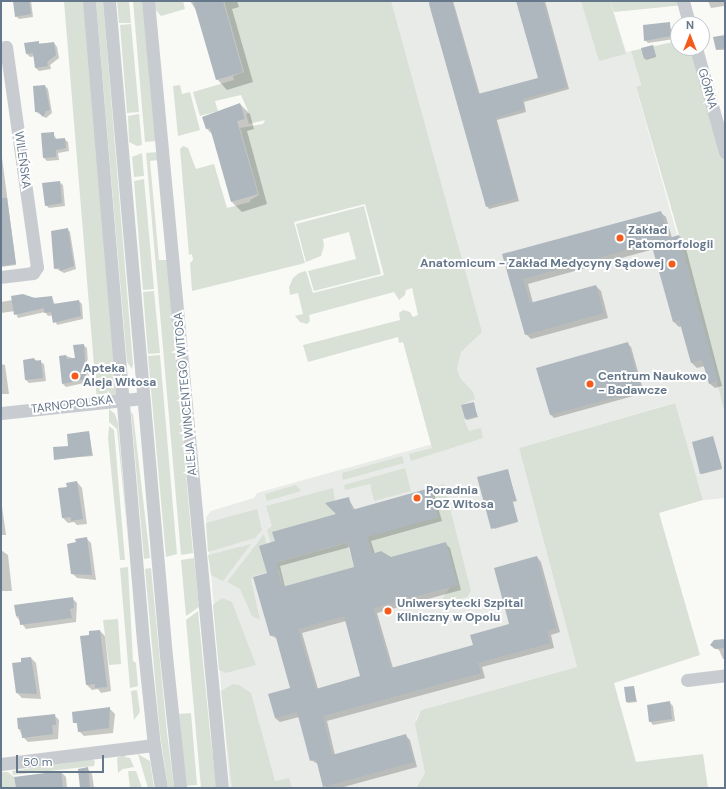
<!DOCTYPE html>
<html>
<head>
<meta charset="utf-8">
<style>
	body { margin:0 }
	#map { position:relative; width:726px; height:789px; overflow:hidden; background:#f9f9f6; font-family:"DM Sans",sans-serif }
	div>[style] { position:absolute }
	.built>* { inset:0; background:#e9ebe9 }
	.green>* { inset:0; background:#d9e1d6 }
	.shadow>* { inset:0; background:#0003 }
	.building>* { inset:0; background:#aeb7be }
	.minor>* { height:13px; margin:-6.5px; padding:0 6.5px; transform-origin:6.5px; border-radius:6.5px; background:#c8ccd0 }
	.dots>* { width:11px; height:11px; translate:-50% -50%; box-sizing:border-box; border:2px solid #fff; border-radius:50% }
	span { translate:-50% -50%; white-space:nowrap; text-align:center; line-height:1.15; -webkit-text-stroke:4px #fff; paint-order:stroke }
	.street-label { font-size:12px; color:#65778a }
	.poi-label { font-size:12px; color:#65778a; font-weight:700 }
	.left { translate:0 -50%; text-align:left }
	.right { translate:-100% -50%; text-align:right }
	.frame { position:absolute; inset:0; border:2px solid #65778a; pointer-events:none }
	.north { position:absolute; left:670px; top:16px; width:40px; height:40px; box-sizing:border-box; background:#fff; border:1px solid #c1c9d0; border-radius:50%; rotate:0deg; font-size:11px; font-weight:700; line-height:16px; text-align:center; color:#65778a }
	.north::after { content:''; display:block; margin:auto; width:14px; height:18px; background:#f55a1a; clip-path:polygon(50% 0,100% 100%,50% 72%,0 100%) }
	.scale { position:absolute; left:16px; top:755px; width:88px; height:18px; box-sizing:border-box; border:2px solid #65778a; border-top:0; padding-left:5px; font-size:12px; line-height:14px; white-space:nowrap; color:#65778a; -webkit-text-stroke:3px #fff; paint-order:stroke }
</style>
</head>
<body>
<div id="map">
	<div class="built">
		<div style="clip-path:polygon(343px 1px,610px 1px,626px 52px,631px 51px,641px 86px,636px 88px,718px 381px,725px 414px,725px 498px,703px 500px,674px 403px,519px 448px,577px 667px,421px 710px,416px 719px,425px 773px,416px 788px,230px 788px,206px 517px,211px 511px,254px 498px,257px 493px,433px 444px,432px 331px)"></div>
	</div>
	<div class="green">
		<div style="clip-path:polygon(64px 1px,89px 1px,122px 399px,97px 402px)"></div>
		<div style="clip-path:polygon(96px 1px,103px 1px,133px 364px,132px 369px,127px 362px)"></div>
		<div style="clip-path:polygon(117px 1px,129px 1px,131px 23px,119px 23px)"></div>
		<div style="clip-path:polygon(133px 1px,142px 1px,157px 141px,145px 142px)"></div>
		<div style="clip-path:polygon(153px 1px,183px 1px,185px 9px,161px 16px,154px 8px)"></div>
		<div style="clip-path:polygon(224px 1px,391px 1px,482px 332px,461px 352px,457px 368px,460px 378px,473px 392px,475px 399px,461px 405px,465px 422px,469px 431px,481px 428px,483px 438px,411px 461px,409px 454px,432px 448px,403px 342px,399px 343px,398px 337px,308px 362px,303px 345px,400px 320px,399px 313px,403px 310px,410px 312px,413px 317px,418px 315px,412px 288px,406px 290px,405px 295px,399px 300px,394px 292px,309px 315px,310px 321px,307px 324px,300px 322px,295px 316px,303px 314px,298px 293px,290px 295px,289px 287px,293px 278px,299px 273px,306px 271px,313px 293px,384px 275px,365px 204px,294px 222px,305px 263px,192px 291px,190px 263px,193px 260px,192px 254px,189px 255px,180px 149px,183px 146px,188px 148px,196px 169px,214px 164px,227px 208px,250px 202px,250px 200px,259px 195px,240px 128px,263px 124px,265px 120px,249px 124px,246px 114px,249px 113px,241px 95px,215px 101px,218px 111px,200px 116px,193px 92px,234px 80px,233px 76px,244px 72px)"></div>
		<div style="clip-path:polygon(581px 1px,610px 1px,626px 54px,599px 61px)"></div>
		<div style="clip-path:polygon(610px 1px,683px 1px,684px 5px,614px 12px)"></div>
		<div style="clip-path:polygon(131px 24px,139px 112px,127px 113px,120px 25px)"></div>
		<div style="clip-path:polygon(678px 41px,678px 48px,696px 48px,725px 152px,725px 414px,679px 235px,636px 87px,641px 85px,631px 51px)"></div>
		<div style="clip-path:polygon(180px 85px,182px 94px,190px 92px,200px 130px,178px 136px,173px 86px)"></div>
		<div style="clip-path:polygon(139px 114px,142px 145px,137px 146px,129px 142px,128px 116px)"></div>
		<div style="clip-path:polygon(158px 152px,158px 160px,150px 161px,159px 260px,167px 260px,193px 553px,181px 555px,146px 153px)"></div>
		<div style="clip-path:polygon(142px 153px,144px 176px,134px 177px,132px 157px)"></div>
		<div style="clip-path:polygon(144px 179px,154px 289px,143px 290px,134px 181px)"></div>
		<div style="clip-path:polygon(364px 206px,381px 274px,314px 291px,308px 271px,356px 259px,349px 232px,323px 239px,324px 246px,321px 256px,306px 262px,296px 224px)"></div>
		<div style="clip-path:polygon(154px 291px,160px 353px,148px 354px,143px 292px)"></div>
		<div style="clip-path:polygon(160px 355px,177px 554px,166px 557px,148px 356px)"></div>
		<div style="clip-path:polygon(675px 403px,703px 500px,659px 513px,700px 655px,614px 683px,636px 762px,703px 754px,708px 788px,416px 788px,425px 773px,415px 724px,421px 710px,577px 667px,519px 448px)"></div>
		<div style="clip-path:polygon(109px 409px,115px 414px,118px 423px,130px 559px,117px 429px,109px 422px)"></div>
		<div style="clip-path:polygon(131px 412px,133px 414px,150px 558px,144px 559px)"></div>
		<div style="clip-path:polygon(109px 426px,114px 430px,125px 560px,120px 560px,108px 438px)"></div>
		<div style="clip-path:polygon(402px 456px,404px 463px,343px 480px,342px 473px)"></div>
		<div style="clip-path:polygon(405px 468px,411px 491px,374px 501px,370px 484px,345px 490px,344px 485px)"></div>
		<div style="clip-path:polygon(444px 484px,471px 591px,467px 597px,444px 603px,443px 598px,450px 587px,458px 585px,389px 558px,381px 551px,372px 554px,369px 542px,355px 546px,354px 540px,438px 517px,430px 488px)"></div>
		<div style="clip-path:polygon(296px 485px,301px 491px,267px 501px,265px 494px)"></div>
		<div style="clip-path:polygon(333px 488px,337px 514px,276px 561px,267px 530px,272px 526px,266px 506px)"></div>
		<div style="clip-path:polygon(257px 509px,262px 530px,255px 538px,208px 552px,206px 523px)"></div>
		<div style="clip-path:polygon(264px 534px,272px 564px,347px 543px,354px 567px,283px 587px,279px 569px,253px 576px,251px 580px,260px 620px,252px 616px,240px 589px,227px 582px)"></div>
		<div style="clip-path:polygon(251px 544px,223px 581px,211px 575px,208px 555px)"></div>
		<div style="clip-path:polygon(194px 558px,199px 607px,186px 616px,181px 560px)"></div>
		<div style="clip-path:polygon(128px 567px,133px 661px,136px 663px,138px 686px,130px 688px,120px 568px)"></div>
		<div style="clip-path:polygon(151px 568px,167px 733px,174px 788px,168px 788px,160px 734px,145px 569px)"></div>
		<div style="clip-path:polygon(222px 598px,232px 602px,256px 665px,226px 673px,219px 670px,213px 605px)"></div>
		<div style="clip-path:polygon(198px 611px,210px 733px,217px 788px,201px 788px,186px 620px)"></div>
		<div style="clip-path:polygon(118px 619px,121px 664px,109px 665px,103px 620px)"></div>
		<div style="clip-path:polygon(233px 684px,239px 685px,251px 693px,275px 781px,289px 778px,292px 788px,232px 788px,221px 691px)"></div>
		<div style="clip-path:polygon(137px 690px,140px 712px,134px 720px,131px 691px)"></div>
		<div style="clip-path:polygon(191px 713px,197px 785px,186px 786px,179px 714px)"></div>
		<div style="clip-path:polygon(125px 754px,125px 757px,130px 758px,134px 767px,123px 769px,118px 773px,117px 758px)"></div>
		<div style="clip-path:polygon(138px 754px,150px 761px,154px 788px,148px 788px)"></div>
		<div style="clip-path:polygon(91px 759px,95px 761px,94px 766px,13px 775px,12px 771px)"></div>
		<div style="clip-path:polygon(128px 771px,136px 771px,142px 788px,130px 788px)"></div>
		<div style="clip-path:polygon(1px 772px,8px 772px,14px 777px,16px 788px,1px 788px)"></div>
	</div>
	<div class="shadow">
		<div style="clip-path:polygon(14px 1px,31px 1px,33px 17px,19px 19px,16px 16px)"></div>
		<div style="clip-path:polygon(190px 1px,237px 1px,239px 7px,232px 9px,253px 82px,227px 90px,217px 79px,198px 13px)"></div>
		<div style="clip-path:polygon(429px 1px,453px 1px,480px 95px,539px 78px,517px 1px,545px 1px,569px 89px,524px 102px,526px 112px,497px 120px,519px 201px,489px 209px,487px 206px)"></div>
		<div style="clip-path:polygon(708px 1px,725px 1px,725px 13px,724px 6px,711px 8px)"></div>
		<div style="clip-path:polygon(669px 23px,674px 39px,648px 43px,645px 40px)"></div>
		<div style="clip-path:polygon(725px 36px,725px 55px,724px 50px,717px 50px)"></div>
		<div style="clip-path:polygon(54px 43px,57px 47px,59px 58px,50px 65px,51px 69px,39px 71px,36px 68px,35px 56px,30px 57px,27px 54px,25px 44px)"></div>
		<div style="clip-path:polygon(652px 46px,656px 57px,646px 60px,645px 58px)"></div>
		<div style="clip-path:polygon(45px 86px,48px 89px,52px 113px,46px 118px,36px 112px)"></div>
		<div style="clip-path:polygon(240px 104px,250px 114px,254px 129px,247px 131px,267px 204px,242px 212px,232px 202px,213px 135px,207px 129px,204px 117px)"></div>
		<div style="clip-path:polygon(53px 133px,57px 140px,64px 139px,68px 142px,69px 151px,58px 153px,59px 160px,47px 161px,44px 158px)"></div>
		<div style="clip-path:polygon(1px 150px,16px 265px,1px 267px)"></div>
		<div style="clip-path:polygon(59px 182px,63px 185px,65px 206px,49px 208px,46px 205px)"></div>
		<div style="clip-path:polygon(660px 212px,666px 217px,672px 238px,679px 236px,684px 241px,722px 386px,715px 388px,709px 383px,705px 366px,697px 368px,692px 363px,682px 326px,679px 327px,674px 322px,654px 249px,528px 284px,533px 303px,596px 286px,601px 291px,608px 318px,531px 339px,526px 334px,503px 255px)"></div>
		<div style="clip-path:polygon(67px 229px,70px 232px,76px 269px,64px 273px,55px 268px)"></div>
		<div style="clip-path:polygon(23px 295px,36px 298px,52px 297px,55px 305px,79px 301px,82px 304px,83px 319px,57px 325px,53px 315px,48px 316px,45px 312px,18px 318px,15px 311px,1px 313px,1px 302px,13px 300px)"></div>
		<div style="clip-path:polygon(628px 344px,631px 347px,644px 393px,554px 418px,550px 414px)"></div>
		<div style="clip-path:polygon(83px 345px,87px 348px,89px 382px,66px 387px,63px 384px,66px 356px,76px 359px)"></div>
		<div style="clip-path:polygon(34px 359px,44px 364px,46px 381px,29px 383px,26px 380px)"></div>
		<div style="clip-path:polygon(1px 364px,5px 365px,9px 394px,1px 394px)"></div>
		<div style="clip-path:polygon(473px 403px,478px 417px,467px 420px,466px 419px)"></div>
		<div style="clip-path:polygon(89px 432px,93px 456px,55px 459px,69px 447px)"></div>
		<div style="clip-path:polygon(713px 438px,722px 469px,702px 474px,701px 473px)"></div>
		<div style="clip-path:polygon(507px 470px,517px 501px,513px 502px,518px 522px,494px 529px)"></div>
		<div style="clip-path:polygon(77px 482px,82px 488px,87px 524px,77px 525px,74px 522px,68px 523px,63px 518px,68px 488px)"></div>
		<div style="clip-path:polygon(evenodd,430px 489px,434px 493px,442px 521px,371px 541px,375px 554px,391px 558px,445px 543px,450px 548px,461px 590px,377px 613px,393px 668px,474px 646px,510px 625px,537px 557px,541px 562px,560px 632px,551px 635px,554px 648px,482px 667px,485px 678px,327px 721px,335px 755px,405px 735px,410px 740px,417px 767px,340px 788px,326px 788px,318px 764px,311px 760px,299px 717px,280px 722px,275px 718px,291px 689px,278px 639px,270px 635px,268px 574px,276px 542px,338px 515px,348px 498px,355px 510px,430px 489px,350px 547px,356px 568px,285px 587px,280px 566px,350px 547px,430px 489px,346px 621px,361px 677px,318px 689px,302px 633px,346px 621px)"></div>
		<div style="clip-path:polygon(1px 499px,6px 535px,1px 535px)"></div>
		<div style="clip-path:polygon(86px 538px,91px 543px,96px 580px,77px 578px,72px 573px,77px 543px)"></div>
		<div style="clip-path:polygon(1px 550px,8px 555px,12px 591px,1px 591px)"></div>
		<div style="clip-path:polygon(72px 598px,77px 603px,76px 622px,26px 629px,16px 616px)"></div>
		<div style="clip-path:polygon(100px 631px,105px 636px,111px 691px,101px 693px,98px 689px,92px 690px,87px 685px,90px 636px)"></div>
		<div style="clip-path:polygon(725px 640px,725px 659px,723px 659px,719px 650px,715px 648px)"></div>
		<div style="clip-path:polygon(31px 658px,36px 663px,41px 699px,22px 698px,17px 693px,22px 662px)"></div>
		<div style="clip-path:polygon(634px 687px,637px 702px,628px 703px,627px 702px)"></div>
		<div style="clip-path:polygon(669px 702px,673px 706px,675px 721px,653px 725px,650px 721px)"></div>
		<div style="clip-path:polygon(110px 709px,115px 714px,113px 733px,84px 736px,79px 731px,73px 712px)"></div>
		<div style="clip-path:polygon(54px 715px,59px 720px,58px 739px,28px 742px,23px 737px,19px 729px)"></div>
		<div style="clip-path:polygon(87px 768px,92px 774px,94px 788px,81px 788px)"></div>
		<div style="clip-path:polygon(61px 772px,66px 777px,67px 788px,17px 788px)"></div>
	</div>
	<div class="building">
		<div style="clip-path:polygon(13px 1px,29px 1px,31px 14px,15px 17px)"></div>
		<div style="clip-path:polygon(193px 1px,223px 1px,243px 72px,216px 80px)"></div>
		<div style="clip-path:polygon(430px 1px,452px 1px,478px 94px,538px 78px,516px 1px,543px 1px,567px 87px,522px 99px,524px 109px,495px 118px,517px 198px,486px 207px,429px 4px)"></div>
		<div style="clip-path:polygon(670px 22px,671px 36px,644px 41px,643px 25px)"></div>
		<div style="clip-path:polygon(725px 35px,725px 48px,716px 50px,713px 37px)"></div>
		<div style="clip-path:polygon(39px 41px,39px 44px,54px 42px,56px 55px,47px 62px,48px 66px,35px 68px,33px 53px,26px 54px,24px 43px)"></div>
		<div style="clip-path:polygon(653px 45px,656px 56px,644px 59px,641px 48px)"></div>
		<div style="clip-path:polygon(45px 85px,50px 110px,46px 111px,43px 117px,39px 112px,35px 112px,33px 86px)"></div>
		<div style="clip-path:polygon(240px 103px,245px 119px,237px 121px,258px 194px,231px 202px,210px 128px,206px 129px,202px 117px)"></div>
		<div style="clip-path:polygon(54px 132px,54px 139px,65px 138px,66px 148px,56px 150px,56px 157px,43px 158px,41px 133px)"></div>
		<div style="clip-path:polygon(60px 181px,62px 203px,45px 206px,42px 183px)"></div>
		<div style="clip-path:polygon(1px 198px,7px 198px,16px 264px,1px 266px)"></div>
		<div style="clip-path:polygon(661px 211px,669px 238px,679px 235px,718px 381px,709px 384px,702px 360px,691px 363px,679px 320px,673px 322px,651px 243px,523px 279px,530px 303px,596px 285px,604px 313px,525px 335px,502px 254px)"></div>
		<div style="clip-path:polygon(68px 228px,74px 266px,60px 271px,60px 268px,54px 269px,51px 231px)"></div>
		<div style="clip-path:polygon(23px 294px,34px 298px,52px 296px,53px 304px,79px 300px,81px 316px,53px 323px,51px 312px,44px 313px,44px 308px,14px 315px,11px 296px)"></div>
		<div style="clip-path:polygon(628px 342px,641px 390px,550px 415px,536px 368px)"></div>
		<div style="clip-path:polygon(84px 344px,86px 379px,62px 384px,59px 356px,66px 355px,67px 359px,75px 358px,73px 345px)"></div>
		<div style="clip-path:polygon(34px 358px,35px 361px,41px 360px,43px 378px,25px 380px,23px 360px)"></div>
		<div style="clip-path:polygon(474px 402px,477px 416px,465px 419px,461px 405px)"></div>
		<div style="clip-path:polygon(89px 431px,92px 455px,54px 460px,53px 447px,68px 446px,67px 434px)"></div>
		<div style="clip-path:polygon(713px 436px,722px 468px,700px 474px,692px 442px)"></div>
		<div style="clip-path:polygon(508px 469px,516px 500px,512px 501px,518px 521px,491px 529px,477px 477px)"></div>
		<div style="clip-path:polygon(77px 481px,83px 519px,71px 521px,71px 517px,62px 518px,58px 488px,67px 487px,66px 483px)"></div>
		<div style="clip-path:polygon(evenodd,430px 488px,438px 517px,367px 537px,372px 554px,381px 551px,391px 557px,446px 542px,458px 585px,373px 608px,391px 668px,473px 645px,470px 635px,509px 624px,494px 568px,537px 556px,556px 628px,547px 631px,550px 643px,478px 663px,481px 673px,323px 716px,332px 755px,406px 734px,414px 762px,323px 787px,316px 759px,310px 761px,297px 712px,275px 718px,268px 694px,290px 688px,275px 634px,270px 636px,253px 577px,267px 573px,259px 546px,275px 541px,272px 532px,336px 514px,325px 503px,349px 497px,352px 510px,430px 488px,348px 542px,354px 567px,282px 587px,276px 562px,348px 542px,430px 488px,344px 616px,360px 676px,316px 689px,298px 629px,344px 616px)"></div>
		<div style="clip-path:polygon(87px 537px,92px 575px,71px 574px,67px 544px,76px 542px,75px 539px)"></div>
		<div style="clip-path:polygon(73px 597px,74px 608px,70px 609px,72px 618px,20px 625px,19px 616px,16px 616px,14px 605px)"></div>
		<div style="clip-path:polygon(100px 630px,107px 687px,95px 688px,95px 684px,86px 685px,80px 636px,89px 635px,89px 631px)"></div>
		<div style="clip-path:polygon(725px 639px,725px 648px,715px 649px,710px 645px,714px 640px)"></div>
		<div style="clip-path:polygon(31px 657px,37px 694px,16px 693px,12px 663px,21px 662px,21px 658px)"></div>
		<div style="clip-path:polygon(634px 686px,636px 701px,626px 702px,624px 687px)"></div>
		<div style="clip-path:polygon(670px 701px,672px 719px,649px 722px,647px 705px)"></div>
		<div style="clip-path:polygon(110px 707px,109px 728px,78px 732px,77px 723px,73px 723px,72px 712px)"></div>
		<div style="clip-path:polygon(55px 714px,56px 725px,52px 725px,53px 734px,22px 738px,21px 729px,18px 729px,17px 718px)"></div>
		<div style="clip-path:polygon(88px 767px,90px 788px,80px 788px,78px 769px)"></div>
		<div style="clip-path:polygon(61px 771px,63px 788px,16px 788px,14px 777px)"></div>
	</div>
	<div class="minor">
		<div style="left:89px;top:1px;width:642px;rotate:85.18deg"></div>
		<div style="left:143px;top:641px;width:105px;rotate:84deg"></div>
		<div style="left:154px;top:745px;width:44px;rotate:80.8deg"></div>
		<div style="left:109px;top:1px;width:657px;rotate:85.03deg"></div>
		<div style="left:166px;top:656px;width:133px;rotate:83.9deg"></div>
		<div style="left:148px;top:1px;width:790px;rotate:84.63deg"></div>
		<div style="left:683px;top:1px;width:24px;rotate:75deg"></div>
		<div style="left:1px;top:48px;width:5px;rotate:-11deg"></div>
		<div style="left:6px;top:47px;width:222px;rotate:82deg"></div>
		<div style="left:37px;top:267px;width:7px;rotate:124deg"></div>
		<div style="left:33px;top:273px;width:32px;rotate:173deg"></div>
		<div style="left:696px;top:48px;width:108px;rotate:74.4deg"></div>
		<div style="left:1px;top:413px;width:143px;rotate:-6deg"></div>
		<div style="left:687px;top:680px;width:38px;rotate:-7deg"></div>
		<div style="left:1px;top:764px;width:154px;rotate:-7.1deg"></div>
	</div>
	<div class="dots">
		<div style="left:620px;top:238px;background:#f55a1a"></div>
		<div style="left:672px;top:264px;background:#f55a1a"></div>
		<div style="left:75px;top:376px;background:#f55a1a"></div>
		<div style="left:590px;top:384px;background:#f55a1a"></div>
		<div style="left:417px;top:498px;background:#f55a1a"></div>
		<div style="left:388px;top:611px;background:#f55a1a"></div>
	</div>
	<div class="street-label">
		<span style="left:707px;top:89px;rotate:74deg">GÓRNA</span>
		<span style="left:22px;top:160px;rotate:82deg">WILEŃSKA</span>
		<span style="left:186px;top:394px;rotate:-95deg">ALEJA WINCENTEGO WITOSA</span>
		<span style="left:72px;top:405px;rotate:-7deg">TARNOPOLSKA</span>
	</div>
	<div class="poi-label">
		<span class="left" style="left:628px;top:238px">Zakład<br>Patomorfologii</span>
		<span class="right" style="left:664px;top:264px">Anatomicum - Zakład Medycyny Sądowej</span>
		<span class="left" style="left:83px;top:376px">Apteka<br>Aleja Witosa</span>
		<span class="left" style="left:598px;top:384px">Centrum Naukowo<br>- Badawcze</span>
		<span class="left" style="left:426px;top:498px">Poradnia<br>POZ Witosa</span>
		<span class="left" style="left:397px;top:611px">Uniwersytecki Szpital<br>Kliniczny w Opolu</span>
	</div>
	<div class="frame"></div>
	<div class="north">N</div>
	<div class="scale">50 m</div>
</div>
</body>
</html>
